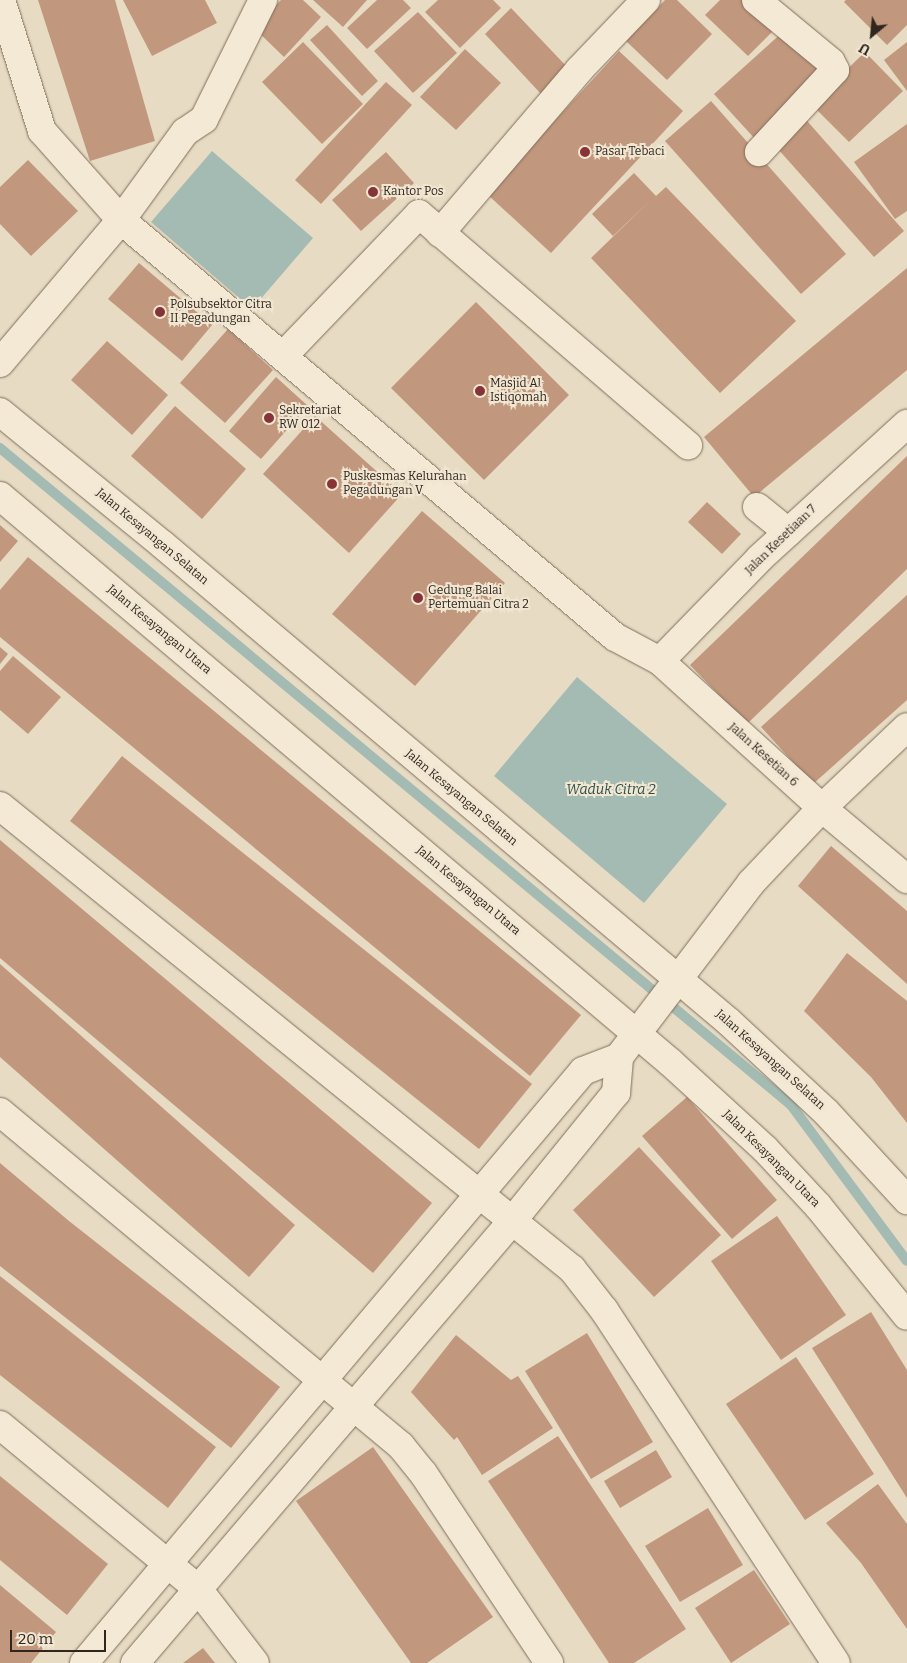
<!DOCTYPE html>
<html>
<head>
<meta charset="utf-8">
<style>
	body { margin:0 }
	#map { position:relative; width:907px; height:1663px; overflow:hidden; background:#e7dbc3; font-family:Bitter,serif }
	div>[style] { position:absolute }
	.water>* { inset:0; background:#a4bbb3 }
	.stream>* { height:10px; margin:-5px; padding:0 5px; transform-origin:5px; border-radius:5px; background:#a4bbb3 }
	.building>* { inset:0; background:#c1977d }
	.roads { filter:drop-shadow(0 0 1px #7f6d5c) drop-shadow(0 0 1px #7f6d5c) }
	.minor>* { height:28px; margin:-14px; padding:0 14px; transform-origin:14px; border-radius:14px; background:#f3e9d4 }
	.dots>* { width:14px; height:14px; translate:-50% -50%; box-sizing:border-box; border:2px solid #f0e6d1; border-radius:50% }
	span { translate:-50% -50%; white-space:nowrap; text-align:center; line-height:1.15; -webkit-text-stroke:4px #f0e6d1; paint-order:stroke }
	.poi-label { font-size:12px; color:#31261e }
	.left { translate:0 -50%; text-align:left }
	.street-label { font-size:12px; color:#31261e }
	.water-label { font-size:14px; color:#2f4f4c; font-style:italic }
	.north { position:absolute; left:847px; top:10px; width:50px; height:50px; -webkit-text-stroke:4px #f0e6d1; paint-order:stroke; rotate:208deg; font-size:14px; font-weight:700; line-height:20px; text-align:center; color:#31261e }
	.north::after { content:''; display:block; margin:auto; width:18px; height:22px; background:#31261e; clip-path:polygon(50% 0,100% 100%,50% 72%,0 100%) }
	.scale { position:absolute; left:10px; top:1630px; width:96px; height:22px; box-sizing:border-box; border:2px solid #31261e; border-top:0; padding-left:6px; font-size:15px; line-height:18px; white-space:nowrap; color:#31261e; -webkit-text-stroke:4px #f0e6d1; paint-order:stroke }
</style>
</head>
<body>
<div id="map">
	<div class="water">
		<div style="clip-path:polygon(212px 151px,313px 238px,252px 309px,151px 222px)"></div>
		<div style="clip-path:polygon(577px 677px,727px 804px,644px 903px,494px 776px)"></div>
	</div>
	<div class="stream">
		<div style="left:0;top:448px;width:1028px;rotate:39.71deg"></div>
		<div style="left:791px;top:1105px;width:194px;rotate:53.4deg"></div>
	</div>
	<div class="building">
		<div style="clip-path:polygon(38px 0,115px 0,155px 141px,90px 161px)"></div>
		<div style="clip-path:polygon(123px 0,205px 0,217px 23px,152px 56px)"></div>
		<div style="clip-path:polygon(281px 0,303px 0,321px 17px,284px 57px,254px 28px)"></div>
		<div style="clip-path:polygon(313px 0,367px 0,343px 27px)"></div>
		<div style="clip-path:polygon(377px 0,403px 0,411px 8px,367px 49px,347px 28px)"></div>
		<div style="clip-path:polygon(438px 0,493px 0,501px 8px,460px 48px,425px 12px)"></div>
		<div style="clip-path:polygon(665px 0,677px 0,712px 34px,667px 80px,626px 41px)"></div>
		<div style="clip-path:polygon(720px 0,744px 0,774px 30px,748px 56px,705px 15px)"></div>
		<div style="clip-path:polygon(846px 0,907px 0,907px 25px,887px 45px,844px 2px)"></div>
		<div style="clip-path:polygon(511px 8px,569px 69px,542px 95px,485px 34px)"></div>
		<div style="clip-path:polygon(418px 12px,457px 53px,413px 93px,374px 51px)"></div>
		<div style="clip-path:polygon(327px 25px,378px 81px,362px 96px,310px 40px)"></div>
		<div style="clip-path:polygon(785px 30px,826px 75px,756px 140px,714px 94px)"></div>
		<div style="clip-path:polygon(303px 42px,363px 104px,322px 144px,262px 82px)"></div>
		<div style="clip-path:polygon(907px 42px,907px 91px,884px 60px)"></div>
		<div style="clip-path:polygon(465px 49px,501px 83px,456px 130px,420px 97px)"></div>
		<div style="clip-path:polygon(619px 51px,683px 111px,551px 253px,487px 194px)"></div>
		<div style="clip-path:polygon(865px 52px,903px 91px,849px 142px,811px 104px)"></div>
		<div style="clip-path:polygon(386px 82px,412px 105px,321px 204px,295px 180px)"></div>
		<div style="clip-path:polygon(711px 101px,846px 254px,801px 294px,665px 141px)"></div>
		<div style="clip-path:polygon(801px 114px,904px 231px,874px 257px,778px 149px)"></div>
		<div style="clip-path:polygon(907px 124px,907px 211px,895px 219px,854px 162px)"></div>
		<div style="clip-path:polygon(386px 152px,414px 183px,361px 231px,332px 200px)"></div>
		<div style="clip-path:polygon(28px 160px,78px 211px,31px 256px,0 224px,0 187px)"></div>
		<div style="clip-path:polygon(634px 173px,656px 196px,666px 187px,796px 321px,720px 393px,591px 258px,654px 197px,613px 236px,592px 214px)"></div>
		<div style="clip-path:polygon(139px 263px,212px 325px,182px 361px,108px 299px)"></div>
		<div style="clip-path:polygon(907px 268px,907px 370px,754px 497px,704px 437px)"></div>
		<div style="clip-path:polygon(476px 302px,569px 395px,484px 480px,391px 388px)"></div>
		<div style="clip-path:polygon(228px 329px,273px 370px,225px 423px,180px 383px)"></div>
		<div style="clip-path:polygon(107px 341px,168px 395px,132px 435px,71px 380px)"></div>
		<div style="clip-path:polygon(276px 377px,308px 406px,261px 459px,229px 431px)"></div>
		<div style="clip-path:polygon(175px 406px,246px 469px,202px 519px,131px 456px)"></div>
		<div style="clip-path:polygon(315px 416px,402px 494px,349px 553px,263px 474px)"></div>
		<div style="clip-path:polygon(907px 456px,907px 569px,747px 724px,690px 665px)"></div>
		<div style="clip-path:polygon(707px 502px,741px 534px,722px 554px,688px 522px)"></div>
		<div style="clip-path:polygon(422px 511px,505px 583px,415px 686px,332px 614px)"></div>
		<div style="clip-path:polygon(0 525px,18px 541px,0 562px)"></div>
		<div style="clip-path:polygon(28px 557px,581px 1015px,530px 1076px,0 637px,0 590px)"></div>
		<div style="clip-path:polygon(907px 595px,907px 700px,813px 784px,761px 727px)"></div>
		<div style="clip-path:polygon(0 647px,8px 654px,0 664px)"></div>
		<div style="clip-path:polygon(13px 656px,61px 697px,28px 734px,0 710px,0 671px)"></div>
		<div style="clip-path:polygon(122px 756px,532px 1084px,479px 1149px,70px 821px)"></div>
		<div style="clip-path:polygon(0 840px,432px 1203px,373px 1273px,0 958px)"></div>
		<div style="clip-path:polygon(831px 846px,907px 911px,907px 984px,798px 886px)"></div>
		<div style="clip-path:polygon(847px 953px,907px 1001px,907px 1123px,871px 1077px,804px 1011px)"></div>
		<div style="clip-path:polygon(0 964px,295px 1225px,249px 1277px,0 1057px)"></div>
		<div style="clip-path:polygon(687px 1097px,777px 1200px,732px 1239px,642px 1136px)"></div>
		<div style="clip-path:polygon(639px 1147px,721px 1235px,654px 1297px,573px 1210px)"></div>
		<div style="clip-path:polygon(0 1163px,69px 1221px,280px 1387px,231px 1448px,0 1266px)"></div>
		<div style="clip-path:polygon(777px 1216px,846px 1315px,781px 1360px,711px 1261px)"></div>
		<div style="clip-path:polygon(0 1276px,216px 1447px,168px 1508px,0 1375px)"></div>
		<div style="clip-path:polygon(871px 1312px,907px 1370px,907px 1498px,812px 1348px)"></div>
		<div style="clip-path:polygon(587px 1333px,653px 1442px,591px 1479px,525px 1371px)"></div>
		<div style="clip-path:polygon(456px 1335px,511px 1380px,518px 1376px,553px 1428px,482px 1475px,457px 1437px,454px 1440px,411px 1392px)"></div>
		<div style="clip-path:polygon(796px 1357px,874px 1474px,805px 1520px,726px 1404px)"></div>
		<div style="clip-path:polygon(558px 1436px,686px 1629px,634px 1663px,609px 1663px,488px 1481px)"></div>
		<div style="clip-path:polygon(373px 1447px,493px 1617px,427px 1663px,411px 1663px,296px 1501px)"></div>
		<div style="clip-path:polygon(656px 1450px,672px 1477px,620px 1508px,604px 1481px)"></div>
		<div style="clip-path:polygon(0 1476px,108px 1564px,67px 1615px,0 1560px)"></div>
		<div style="clip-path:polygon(878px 1484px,907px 1524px,907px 1629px,861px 1563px,826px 1523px)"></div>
		<div style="clip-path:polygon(708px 1508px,743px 1565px,680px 1602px,645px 1546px)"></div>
		<div style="clip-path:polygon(754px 1570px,790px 1624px,731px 1663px,695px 1608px)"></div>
		<div style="clip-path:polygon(0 1585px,56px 1632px,31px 1663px,0 1663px)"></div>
		<div style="clip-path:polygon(203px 1648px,215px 1663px,183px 1663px)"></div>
	</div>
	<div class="roads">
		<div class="minor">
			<div style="left:1px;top:0;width:137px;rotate:72.6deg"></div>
			<div style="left:42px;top:131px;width:119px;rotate:48.4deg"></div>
			<div style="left:121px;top:220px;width:646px;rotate:40.17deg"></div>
			<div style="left:615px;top:637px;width:51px;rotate:28.1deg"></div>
			<div style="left:660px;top:661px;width:219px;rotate:42.2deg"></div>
			<div style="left:822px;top:808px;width:111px;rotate:39.9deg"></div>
			<div style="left:756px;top:0;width:97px;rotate:39.6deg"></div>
			<div style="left:831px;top:62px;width:9px;rotate:63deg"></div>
			<div style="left:835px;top:70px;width:112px;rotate:132.8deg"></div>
			<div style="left:440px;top:233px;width:214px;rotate:-49.5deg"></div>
			<div style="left:579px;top:70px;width:97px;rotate:-46.3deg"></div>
			<div style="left:284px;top:355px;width:195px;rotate:-46.2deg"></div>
			<div style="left:419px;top:214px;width:355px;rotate:40.7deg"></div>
			<div style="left:0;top:363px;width:187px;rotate:-49.8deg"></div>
			<div style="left:121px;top:220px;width:109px;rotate:-54deg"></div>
			<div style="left:185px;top:132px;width:23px;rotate:-34deg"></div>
			<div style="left:204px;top:119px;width:133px;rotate:-63.6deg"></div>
			<div style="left:0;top:412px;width:210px;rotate:39.2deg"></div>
			<div style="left:163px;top:545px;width:740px;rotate:40.12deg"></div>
			<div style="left:729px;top:1022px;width:132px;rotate:42.9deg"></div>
			<div style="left:826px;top:1112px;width:120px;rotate:47.4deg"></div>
			<div style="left:0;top:496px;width:877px;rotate:40.19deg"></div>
			<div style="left:670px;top:1062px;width:129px;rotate:42.5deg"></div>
			<div style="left:765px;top:1149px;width:78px;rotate:47.1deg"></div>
			<div style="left:818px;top:1206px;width:141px;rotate:51deg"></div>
			<div style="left:757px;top:507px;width:40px;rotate:39deg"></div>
			<div style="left:660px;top:661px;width:144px;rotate:-45.8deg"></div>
			<div style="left:760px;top:558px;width:199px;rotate:-42.4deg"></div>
			<div style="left:0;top:806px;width:736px;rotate:38.99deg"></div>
			<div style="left:572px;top:1269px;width:52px;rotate:52deg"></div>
			<div style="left:604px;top:1310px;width:422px;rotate:56.7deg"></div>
			<div style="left:0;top:1112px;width:522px;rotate:39.79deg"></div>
			<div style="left:401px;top:1446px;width:35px;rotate:51deg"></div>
			<div style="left:423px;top:1473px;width:228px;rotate:56.4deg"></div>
			<div style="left:0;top:1425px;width:257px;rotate:39.6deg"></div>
			<div style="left:198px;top:1589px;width:93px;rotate:52.4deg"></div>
			<div style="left:84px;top:1663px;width:774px;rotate:-49.87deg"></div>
			<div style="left:583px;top:1071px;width:39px;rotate:-21deg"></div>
			<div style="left:135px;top:1663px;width:582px;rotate:-49.53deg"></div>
			<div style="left:513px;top:1220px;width:164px;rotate:-51deg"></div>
			<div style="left:616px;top:1093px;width:36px;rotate:-85deg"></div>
			<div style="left:619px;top:1057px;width:218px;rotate:-52.8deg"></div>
			<div style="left:751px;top:883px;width:103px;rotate:-46.6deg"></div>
			<div style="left:822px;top:808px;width:117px;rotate:-43.6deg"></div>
		</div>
	</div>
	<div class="dots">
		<div style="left:585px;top:152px;background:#863438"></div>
		<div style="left:373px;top:192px;background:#863438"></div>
		<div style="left:160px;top:312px;background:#863438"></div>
		<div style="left:480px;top:391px;background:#863438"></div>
		<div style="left:269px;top:418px;background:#863438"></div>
		<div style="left:332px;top:484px;background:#863438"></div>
		<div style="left:418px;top:598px;background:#863438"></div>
	</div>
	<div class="poi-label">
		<span class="left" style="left:595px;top:152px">Pasar Tebaci</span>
		<span class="left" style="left:383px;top:192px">Kantor Pos</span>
		<span class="left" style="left:170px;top:312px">Polsubsektor Citra<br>II Pegadungan</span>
		<span class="left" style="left:490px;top:391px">Masjid Al<br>Istiqomah</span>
		<span class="left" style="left:279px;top:418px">Sekretariat<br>RW 012</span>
		<span class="left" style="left:343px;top:484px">Puskesmas Kelurahan<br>Pegadungan V</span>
		<span class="left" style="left:428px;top:598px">Gedung Balai<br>Pertemuan Citra 2</span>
	</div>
	<div class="street-label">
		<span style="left:152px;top:537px;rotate:40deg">Jalan Kesayangan Selatan</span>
		<span style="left:781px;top:540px;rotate:-44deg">Jalan Kesetiaan 7</span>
		<span style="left:159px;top:630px;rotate:40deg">Jalan Kesayangan Utara</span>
		<span style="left:763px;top:755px;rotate:42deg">Jalan Kesetian 6</span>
		<span style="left:461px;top:798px;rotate:40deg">Jalan Kesayangan Selatan</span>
		<span style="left:468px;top:891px;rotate:40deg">Jalan Kesayangan Utara</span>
		<span style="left:770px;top:1060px;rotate:42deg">Jalan Kesayangan Selatan</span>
		<span style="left:771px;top:1159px;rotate:45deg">Jalan Kesayangan Utara</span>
	</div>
	<div class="water-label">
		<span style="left:611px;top:790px">Waduk Citra 2</span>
	</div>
	<div class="north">U</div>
	<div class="scale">20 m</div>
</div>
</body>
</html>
